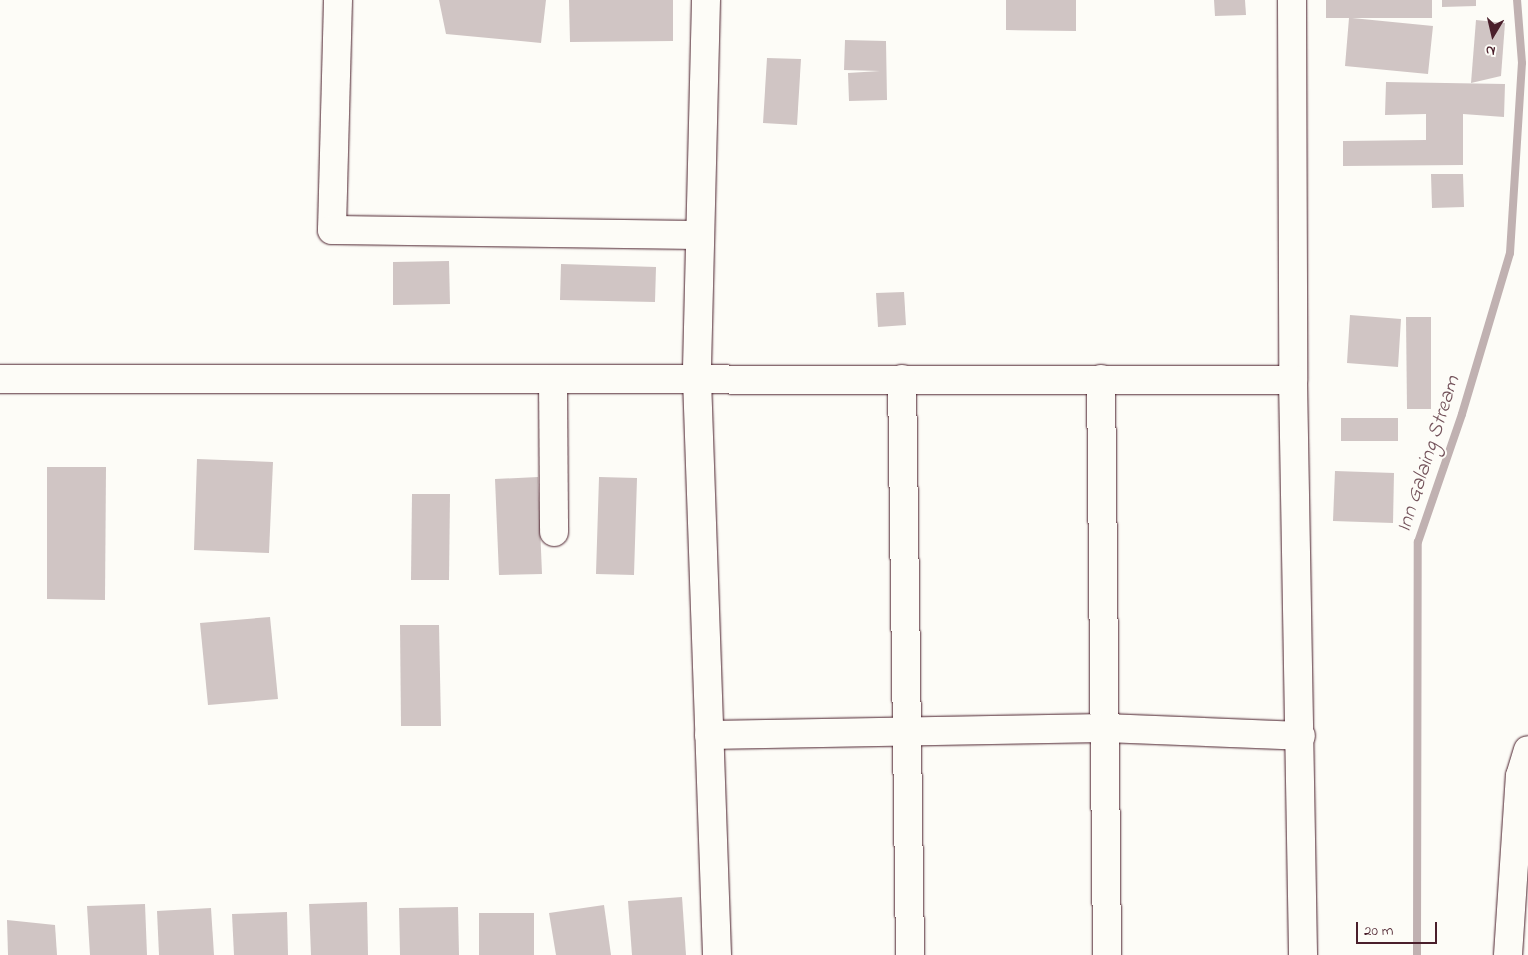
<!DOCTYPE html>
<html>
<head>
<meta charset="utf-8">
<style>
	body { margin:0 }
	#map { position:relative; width:1528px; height:955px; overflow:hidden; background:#fdfcf7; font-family:"Indie Flower",sans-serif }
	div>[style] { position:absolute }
	.stream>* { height:8px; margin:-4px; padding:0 4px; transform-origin:4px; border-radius:4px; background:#c0b1b1 }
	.building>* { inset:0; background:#d0c5c4 }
	.roads { filter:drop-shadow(0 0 1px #4a1f2b) drop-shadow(0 0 1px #4a1f2b) }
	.minor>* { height:28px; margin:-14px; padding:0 14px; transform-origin:14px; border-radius:14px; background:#fdfcf7 }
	span { translate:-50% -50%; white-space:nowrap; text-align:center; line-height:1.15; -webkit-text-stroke:4px #fdfcf7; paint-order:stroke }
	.water-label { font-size:21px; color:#73525a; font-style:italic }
	.north { position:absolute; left:1468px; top:10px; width:50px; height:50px; -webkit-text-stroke:4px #fdfcf7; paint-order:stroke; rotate:189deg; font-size:14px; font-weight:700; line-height:20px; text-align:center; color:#4a1f2b }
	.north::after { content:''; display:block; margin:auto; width:18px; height:22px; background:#4a1f2b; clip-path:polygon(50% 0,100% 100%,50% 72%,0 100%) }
	.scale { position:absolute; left:1356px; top:922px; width:81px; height:22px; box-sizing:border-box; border:2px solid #4a1f2b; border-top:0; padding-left:6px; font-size:15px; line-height:18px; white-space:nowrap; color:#4a1f2b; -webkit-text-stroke:4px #fdfcf7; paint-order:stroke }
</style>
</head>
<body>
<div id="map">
	<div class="stream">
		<div style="left:1417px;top:955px;width:413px;rotate:-89.9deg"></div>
		<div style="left:1418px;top:542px;width:135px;rotate:-71deg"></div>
		<div style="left:1462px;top:414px;width:168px;rotate:-73.4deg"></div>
		<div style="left:1510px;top:253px;width:190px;rotate:-86.4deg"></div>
		<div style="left:1522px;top:63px;width:63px;rotate:-94.5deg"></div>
	</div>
	<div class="building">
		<div style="clip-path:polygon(439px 0,546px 0,541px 43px,446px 34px)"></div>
		<div style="clip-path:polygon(569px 0,673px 0,673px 41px,570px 42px)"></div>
		<div style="clip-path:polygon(1006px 0,1076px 0,1076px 31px,1006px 30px)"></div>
		<div style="clip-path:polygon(1214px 0,1245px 0,1246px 15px,1215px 16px)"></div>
		<div style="clip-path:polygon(1326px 0,1432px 0,1432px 18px,1352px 18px,1433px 26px,1428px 74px,1345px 66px,1349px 18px,1326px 18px)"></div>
		<div style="clip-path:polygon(1442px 0,1476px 0,1476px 6px,1442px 7px)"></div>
		<div style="clip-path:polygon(1476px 20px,1505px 23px,1501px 76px,1471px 83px)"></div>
		<div style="clip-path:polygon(845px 40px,886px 41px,887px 100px,849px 101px,848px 73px,880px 71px,844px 70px)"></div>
		<div style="clip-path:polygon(767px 58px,801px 59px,797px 125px,763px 123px)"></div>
		<div style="clip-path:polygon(1386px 82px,1505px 84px,1504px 117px,1463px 114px,1463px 165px,1343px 166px,1343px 141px,1426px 140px,1426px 114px,1385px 115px)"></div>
		<div style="clip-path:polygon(1431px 174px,1463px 174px,1464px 207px,1432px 208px)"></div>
		<div style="clip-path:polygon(449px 261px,450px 304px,393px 305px,393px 262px)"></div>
		<div style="clip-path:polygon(561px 264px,656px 267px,655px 302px,560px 300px)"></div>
		<div style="clip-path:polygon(904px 292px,906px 325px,878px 327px,876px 293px)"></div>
		<div style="clip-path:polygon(1350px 315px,1401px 319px,1398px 367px,1347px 363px)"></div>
		<div style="clip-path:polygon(1406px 317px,1431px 317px,1431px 409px,1407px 409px)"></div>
		<div style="clip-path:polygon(1341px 418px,1398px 418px,1398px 441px,1341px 441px)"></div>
		<div style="clip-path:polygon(197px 459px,273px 462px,269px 553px,194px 550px)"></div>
		<div style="clip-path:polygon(47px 467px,106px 467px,105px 600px,47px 599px)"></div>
		<div style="clip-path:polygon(1335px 471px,1394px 473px,1393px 523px,1333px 521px)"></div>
		<div style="clip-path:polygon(538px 477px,542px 574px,499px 575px,495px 479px)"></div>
		<div style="clip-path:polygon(599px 477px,637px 478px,634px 575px,596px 574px)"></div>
		<div style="clip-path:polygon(412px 494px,450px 494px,449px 580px,411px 580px)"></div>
		<div style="clip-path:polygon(270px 617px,278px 699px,208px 705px,200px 623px)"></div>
		<div style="clip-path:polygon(400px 625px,439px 625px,441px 726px,401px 726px)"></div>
		<div style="clip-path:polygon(682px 897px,686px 955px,632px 955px,628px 901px)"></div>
		<div style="clip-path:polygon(367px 902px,368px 955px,311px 955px,309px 904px)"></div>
		<div style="clip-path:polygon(145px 904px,147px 955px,90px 955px,87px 906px)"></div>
		<div style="clip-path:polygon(604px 905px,611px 955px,556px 955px,549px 913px)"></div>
		<div style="clip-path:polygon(458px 907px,459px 955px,400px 955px,399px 908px)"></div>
		<div style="clip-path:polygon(211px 908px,214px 955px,159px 955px,157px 911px)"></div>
		<div style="clip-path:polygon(287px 912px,288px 955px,234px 955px,232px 914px)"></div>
		<div style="clip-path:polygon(479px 913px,534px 913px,534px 955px,479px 955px)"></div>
		<div style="clip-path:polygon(7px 920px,55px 925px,57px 955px,8px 955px)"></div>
	</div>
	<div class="roads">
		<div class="minor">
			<div style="left:338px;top:0;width:230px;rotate:91.5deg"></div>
			<div style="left:332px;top:230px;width:368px;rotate:0.8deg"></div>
			<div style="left:706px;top:0;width:379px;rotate:91.4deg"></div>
			<div style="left:697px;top:379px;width:576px;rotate:88.01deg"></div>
			<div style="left:1292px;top:0;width:380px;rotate:89.8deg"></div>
			<div style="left:1293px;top:380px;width:575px;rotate:89deg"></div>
			<div style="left:0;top:379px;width:1293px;rotate:0.04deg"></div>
			<div style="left:553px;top:379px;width:153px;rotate:89.6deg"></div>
			<div style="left:902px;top:379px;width:576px;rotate:89.2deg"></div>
			<div style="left:1101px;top:379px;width:576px;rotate:89.4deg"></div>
			<div style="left:709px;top:735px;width:396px;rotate:-1deg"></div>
			<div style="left:1105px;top:728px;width:196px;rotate:2.3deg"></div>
			<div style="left:1508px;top:955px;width:179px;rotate:-86.2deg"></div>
			<div style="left:1520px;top:776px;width:27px;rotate:-73deg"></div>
		</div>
	</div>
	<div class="water-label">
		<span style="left:1429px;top:454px;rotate:-72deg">Inn Galaing Stream</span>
	</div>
	<div class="north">N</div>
	<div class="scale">20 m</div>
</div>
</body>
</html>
